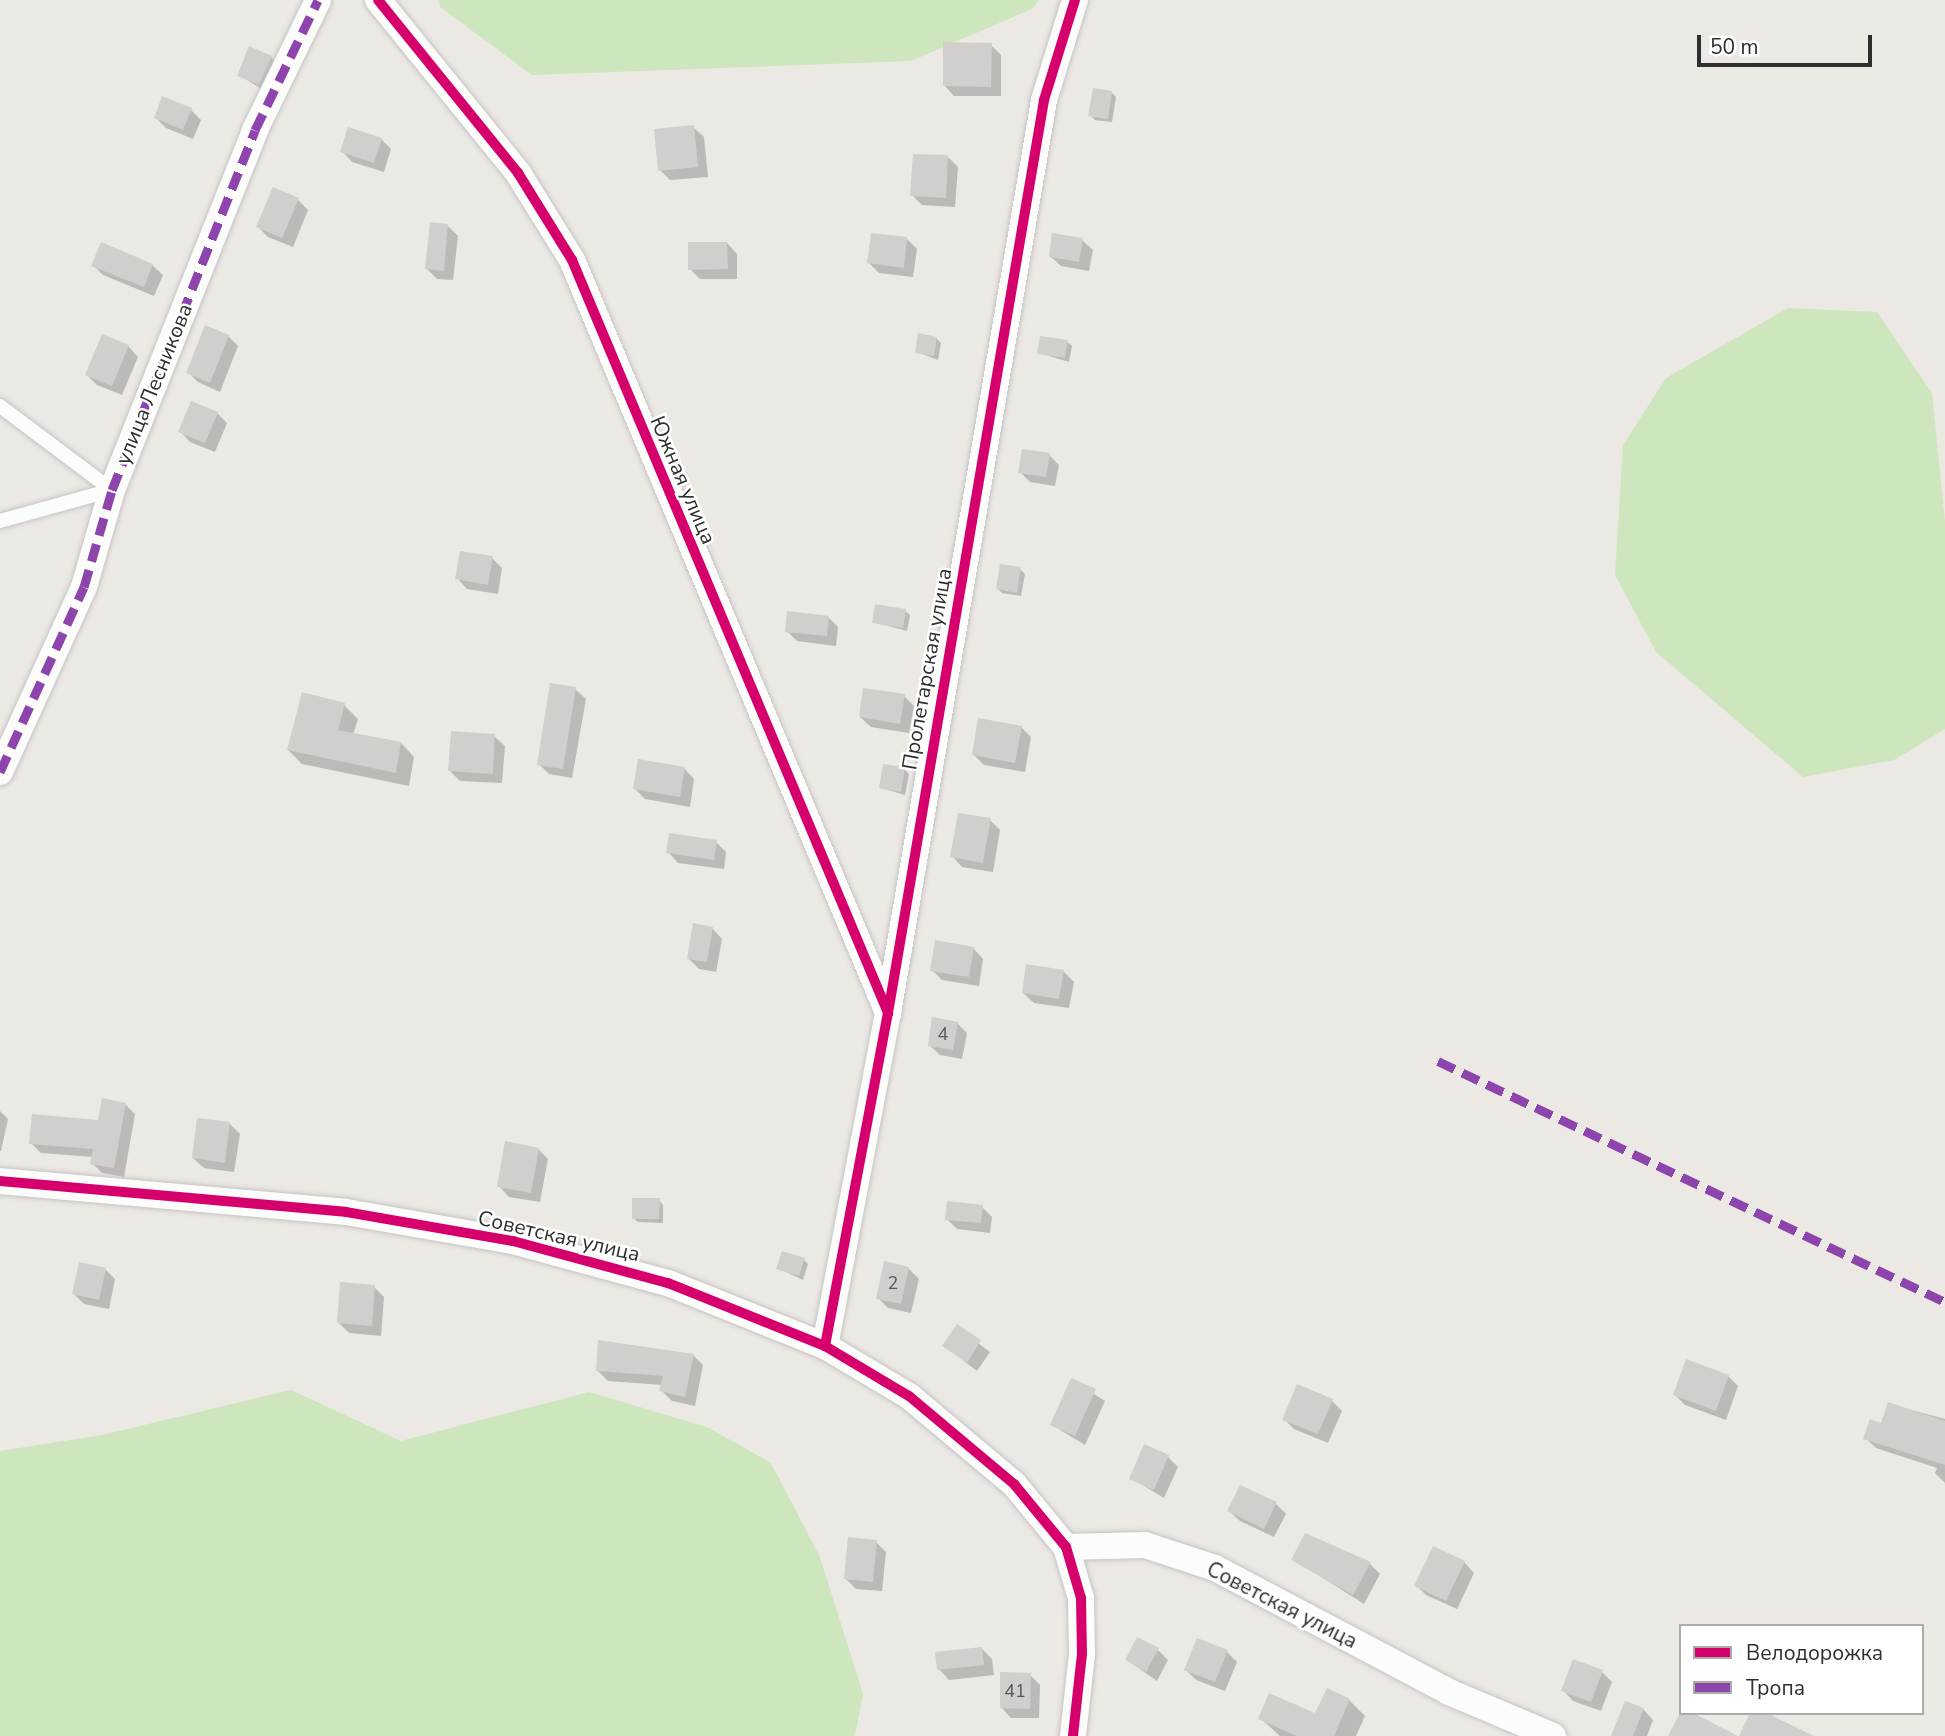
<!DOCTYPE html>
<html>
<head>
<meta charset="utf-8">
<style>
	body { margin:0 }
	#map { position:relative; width:1945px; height:1736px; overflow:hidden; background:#ece8e4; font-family:"Nunito Sans",sans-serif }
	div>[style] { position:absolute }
	.green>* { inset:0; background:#cee6be }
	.shadow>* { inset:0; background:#0003 }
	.building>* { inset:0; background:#d1cecb }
	.roads { filter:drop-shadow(0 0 2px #c5c4c5) drop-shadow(0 0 2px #c5c4c5) }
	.lane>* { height:14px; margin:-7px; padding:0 7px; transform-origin:7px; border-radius:7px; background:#fcfcfb }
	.street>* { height:26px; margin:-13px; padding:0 13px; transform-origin:13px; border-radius:13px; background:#fcfcfb }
	.quiet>* { height:9px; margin-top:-4.5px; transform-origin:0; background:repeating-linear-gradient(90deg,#8e44ad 0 18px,transparent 0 27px) }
	.cycleway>* { height:10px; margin:-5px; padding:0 5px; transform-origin:5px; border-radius:5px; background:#d6006c }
	span { translate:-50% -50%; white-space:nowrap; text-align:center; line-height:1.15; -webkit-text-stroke:5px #fff; paint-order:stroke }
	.number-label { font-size:18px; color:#585857 }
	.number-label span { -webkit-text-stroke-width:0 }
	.street-label { font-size:21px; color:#2e2e2e }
	.legend { position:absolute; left:1679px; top:1624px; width:245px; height:91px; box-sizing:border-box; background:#fff; border:2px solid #ababab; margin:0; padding:9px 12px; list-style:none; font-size:21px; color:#2e2e2e }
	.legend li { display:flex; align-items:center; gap:14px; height:35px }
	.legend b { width:35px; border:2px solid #ababab }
	.scale { position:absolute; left:1697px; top:35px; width:175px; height:32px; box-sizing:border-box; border:4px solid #2e2e2e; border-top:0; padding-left:9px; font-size:21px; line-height:24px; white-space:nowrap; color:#2e2e2e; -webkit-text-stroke:5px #fff; paint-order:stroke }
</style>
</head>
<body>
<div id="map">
	<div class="green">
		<div style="clip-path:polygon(439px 0,1039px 0,1032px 9px,911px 61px,532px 75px,440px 7px)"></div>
		<div style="clip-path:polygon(1788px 308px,1877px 312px,1932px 393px,1945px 521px,1945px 729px,1894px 760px,1803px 777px,1656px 652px,1615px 575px,1623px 445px,1666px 378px)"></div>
		<div style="clip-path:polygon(291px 1390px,401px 1441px,589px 1392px,707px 1427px,771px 1463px,820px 1557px,863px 1694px,855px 1736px,0 1736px,0 1451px,102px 1435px)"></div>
	</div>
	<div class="shadow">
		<div style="clip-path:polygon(991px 45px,1001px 55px,1001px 96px,954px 96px,944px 85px)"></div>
		<div style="clip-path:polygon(271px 57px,281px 67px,270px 94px,239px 75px)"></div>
		<div style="clip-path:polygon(1112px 93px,1116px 97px,1112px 122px,1095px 120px,1090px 115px)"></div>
		<div style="clip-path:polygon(191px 110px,201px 120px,193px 139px,166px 128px,156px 118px)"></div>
		<div style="clip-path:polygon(693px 127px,704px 137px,708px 177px,670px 180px,660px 170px)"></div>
		<div style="clip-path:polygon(381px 139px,391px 149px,384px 172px,352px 162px,342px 151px)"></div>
		<div style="clip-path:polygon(948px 157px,958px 167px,955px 207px,922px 205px,912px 195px)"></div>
		<div style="clip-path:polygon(298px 200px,308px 210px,293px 247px,268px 237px,258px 227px)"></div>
		<div style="clip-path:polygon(448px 226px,458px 236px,453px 280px,437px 279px,427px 269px)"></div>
		<div style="clip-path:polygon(907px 239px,917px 249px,913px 277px,879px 273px,869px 263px)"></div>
		<div style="clip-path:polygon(1082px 240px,1093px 250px,1089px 271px,1061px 266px,1050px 256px)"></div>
		<div style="clip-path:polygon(727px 243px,737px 254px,737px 279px,700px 279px,690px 269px)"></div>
		<div style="clip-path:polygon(93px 265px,152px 265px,163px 275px,154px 296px,103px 275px)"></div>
		<div style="clip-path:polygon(228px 336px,238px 346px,220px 392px,198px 382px,188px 372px)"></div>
		<div style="clip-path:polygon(936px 338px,941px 343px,938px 360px,917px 352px)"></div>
		<div style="clip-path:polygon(1067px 342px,1072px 346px,1069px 362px,1039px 353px)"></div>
		<div style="clip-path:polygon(128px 346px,138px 357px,122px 395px,97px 385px,87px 375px)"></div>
		<div style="clip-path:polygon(217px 413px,227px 423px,215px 452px,190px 442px,180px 431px)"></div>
		<div style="clip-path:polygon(1049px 455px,1059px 465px,1055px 486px,1030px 482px,1020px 472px)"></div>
		<div style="clip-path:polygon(492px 558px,502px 568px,498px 594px,467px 589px,457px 578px)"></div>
		<div style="clip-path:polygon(1020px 569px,1025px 574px,1021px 596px,1002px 593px,998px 589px)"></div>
		<div style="clip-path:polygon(905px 611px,910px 615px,907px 631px,874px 622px)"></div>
		<div style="clip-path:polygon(828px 617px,838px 627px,836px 646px,797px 641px,787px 631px)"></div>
		<div style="clip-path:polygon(575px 689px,586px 699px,572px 778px,549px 774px,539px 764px)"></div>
		<div style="clip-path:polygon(904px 696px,914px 706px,909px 733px,871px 727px,860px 717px)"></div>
		<div style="clip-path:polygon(344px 705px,358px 719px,353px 735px,401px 743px,414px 757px,409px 786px,302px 764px,288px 750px)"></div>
		<div style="clip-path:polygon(1021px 727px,1031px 737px,1025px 772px,984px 765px,974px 755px)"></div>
		<div style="clip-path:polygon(494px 736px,505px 746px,502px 783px,460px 781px,450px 771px)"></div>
		<div style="clip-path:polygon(684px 768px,694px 779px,690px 807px,645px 799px,635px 789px)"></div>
		<div style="clip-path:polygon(904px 769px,909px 774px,905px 795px,881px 788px)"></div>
		<div style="clip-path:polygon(990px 820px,1000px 830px,993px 872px,962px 867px,952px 856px)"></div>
		<div style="clip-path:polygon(716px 842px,726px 852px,724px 869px,678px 863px,668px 852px)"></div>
		<div style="clip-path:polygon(712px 928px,722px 939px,716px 972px,699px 969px,689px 959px)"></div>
		<div style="clip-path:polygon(973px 948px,983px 959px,979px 986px,942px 980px,932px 970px)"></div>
		<div style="clip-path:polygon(1064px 972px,1074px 982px,1069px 1008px,1034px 1003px,1023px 993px)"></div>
		<div style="clip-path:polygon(957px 1023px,967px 1033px,962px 1059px,940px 1055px,929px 1045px)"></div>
		<div style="clip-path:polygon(125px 1104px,135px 1114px,124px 1177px,102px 1173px,92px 1163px,93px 1157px,41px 1153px,31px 1143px,100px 1121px)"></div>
		<div style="clip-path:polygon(0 1111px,8px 1119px,1px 1151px,0 1151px)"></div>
		<div style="clip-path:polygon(230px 1124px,240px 1134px,234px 1172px,204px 1168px,193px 1158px)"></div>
		<div style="clip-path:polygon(538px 1149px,548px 1159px,540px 1202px,509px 1197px,499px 1186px)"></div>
		<div style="clip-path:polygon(659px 1200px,663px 1205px,663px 1223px,638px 1222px,633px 1218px)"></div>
		<div style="clip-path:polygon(982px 1207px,992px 1217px,990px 1233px,957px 1229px,947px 1219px)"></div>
		<div style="clip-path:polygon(804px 1260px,808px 1264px,803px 1280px,778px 1268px)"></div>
		<div style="clip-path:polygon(908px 1268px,919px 1279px,911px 1313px,888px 1308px,878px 1298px)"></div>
		<div style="clip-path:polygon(105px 1269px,115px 1279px,109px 1309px,84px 1304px,74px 1294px)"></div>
		<div style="clip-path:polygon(374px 1287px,384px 1297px,381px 1336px,349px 1333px,339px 1323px)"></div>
		<div style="clip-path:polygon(957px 1327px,990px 1352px,977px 1371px,944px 1346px)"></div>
		<div style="clip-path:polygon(693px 1355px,703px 1365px,695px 1406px,672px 1401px,661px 1390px,663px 1385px,608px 1381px,598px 1371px)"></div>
		<div style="clip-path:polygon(1728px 1376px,1738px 1386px,1726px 1420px,1685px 1405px,1675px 1395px)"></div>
		<div style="clip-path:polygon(1072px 1380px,1105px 1401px,1085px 1445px,1052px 1425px)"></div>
		<div style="clip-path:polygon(1332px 1401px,1342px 1411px,1328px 1443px,1294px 1429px,1284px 1419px)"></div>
		<div style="clip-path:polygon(1889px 1404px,1945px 1419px,1945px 1483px,1935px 1473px,1937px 1468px,1876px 1448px,1865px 1438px,1882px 1425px)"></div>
		<div style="clip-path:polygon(1168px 1457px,1178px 1467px,1164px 1498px,1131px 1478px)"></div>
		<div style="clip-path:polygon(1276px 1504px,1286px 1514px,1274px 1537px,1240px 1521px,1229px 1511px)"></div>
		<div style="clip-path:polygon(1306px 1535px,1370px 1564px,1380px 1574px,1364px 1604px,1293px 1559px)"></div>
		<div style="clip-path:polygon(876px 1542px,886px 1552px,882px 1591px,856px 1589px,846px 1579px)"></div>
		<div style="clip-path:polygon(1464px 1562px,1474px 1573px,1457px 1609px,1426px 1595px,1416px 1585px)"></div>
		<div style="clip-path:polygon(982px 1649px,992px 1659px,994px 1675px,949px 1680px,939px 1669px)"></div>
		<div style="clip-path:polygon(1158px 1650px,1168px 1660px,1157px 1681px,1127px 1660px)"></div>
		<div style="clip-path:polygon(1227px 1652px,1237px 1662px,1225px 1691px,1196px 1680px,1186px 1670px)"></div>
		<div style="clip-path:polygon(1602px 1672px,1612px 1682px,1601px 1711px,1573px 1701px,1563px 1690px)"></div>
		<div style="clip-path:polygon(1030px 1675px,1040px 1685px,1039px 1718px,1011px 1718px,1001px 1707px)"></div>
		<div style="clip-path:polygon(1349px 1700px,1365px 1716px,1356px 1736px,1280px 1736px,1260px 1718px,1316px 1716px)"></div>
		<div style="clip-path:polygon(1643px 1709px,1653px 1720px,1647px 1736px,1615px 1736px)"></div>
	</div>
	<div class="building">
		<div style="clip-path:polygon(943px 42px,992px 43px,991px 87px,943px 86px)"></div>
		<div style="clip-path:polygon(249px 46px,272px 56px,259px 85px,237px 76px)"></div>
		<div style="clip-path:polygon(1093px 88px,1112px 91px,1108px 119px,1088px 116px)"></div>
		<div style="clip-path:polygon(162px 96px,192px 108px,183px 130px,154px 118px)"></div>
		<div style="clip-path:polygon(694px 125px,698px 167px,658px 171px,654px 129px)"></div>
		<div style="clip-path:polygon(348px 127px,382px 138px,374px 163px,340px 152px)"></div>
		<div style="clip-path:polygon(913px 154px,948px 155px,946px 198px,910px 196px)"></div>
		<div style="clip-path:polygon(273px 187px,299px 198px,282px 238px,256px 227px)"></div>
		<div style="clip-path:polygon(430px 222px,448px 224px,444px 271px,425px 269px)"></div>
		<div style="clip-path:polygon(871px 233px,907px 237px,904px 268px,867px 263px)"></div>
		<div style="clip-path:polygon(1052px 233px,1083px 238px,1079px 262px,1049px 257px)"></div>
		<div style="clip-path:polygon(101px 242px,153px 264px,144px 287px,91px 266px)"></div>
		<div style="clip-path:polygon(688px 242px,727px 242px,728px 269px,688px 270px)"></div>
		<div style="clip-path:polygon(205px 325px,229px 335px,210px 383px,186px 373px)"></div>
		<div style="clip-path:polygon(918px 333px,937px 337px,934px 356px,915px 353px)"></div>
		<div style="clip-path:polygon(102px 334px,129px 345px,112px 386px,85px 375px)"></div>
		<div style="clip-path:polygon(1040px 336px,1068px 340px,1065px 358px,1037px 354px)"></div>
		<div style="clip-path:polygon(191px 401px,218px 412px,205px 443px,178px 432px)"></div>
		<div style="clip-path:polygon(1022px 449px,1050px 453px,1046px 477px,1018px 473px)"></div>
		<div style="clip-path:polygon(460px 551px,493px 556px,488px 585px,455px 579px)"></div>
		<div style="clip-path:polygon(1000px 564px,1021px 567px,1017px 593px,996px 589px)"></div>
		<div style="clip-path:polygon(875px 604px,906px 609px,903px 628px,872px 623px)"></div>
		<div style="clip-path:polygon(787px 611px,829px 616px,827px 636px,785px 632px)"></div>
		<div style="clip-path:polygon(550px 683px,576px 687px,563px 769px,537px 765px)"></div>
		<div style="clip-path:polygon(863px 688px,905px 694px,900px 724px,859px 717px)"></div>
		<div style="clip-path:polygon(302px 692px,345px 703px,338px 730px,401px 742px,396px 773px,287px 750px)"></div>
		<div style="clip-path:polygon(978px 718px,1022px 726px,1015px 763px,972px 755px)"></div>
		<div style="clip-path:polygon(451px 731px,495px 734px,493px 774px,448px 771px)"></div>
		<div style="clip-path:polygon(638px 759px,685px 767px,680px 797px,633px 789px)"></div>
		<div style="clip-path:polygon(883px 764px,905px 767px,901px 792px,879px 788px)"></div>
		<div style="clip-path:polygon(958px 813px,991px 818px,983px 863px,950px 857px)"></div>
		<div style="clip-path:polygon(669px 833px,717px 840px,714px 860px,666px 853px)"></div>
		<div style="clip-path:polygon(693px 923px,713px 927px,707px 962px,687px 959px)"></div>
		<div style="clip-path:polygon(935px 940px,974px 947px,969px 977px,930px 971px)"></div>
		<div style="clip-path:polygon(1026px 964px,1064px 970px,1059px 999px,1022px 993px)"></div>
		<div style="clip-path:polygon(932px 1017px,958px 1022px,953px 1050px,928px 1046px)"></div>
		<div style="clip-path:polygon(102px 1098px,126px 1103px,114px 1168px,90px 1164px,93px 1149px,29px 1144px,32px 1114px,98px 1120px)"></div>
		<div style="clip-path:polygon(197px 1118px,230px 1122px,225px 1163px,192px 1158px)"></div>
		<div style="clip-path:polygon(505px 1141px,539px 1148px,531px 1193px,497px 1187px)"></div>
		<div style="clip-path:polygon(632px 1198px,660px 1198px,659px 1219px,632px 1219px)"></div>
		<div style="clip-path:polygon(947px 1201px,983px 1205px,981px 1223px,945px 1220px)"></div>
		<div style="clip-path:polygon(782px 1251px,805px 1258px,799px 1276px,776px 1269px)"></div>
		<div style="clip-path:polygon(884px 1261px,909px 1267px,901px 1304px,876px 1299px)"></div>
		<div style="clip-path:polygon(79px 1262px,106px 1268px,99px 1300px,72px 1294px)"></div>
		<div style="clip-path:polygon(340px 1282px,375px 1285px,372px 1326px,337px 1323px)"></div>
		<div style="clip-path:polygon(957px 1324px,981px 1340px,967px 1363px,942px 1346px)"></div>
		<div style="clip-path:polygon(598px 1340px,694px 1354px,685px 1397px,659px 1391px,663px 1376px,596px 1371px)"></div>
		<div style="clip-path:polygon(1686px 1359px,1729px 1375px,1716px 1411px,1673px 1395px)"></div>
		<div style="clip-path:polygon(1071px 1378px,1096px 1389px,1075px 1436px,1050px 1425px)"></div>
		<div style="clip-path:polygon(1297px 1384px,1333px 1399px,1318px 1434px,1282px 1420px)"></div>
		<div style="clip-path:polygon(1888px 1402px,1945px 1421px,1945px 1465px,1863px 1439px,1870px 1419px,1881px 1423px)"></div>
		<div style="clip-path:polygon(1144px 1444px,1169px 1455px,1154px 1490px,1129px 1479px)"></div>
		<div style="clip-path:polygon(1240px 1485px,1277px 1502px,1264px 1529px,1227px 1511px)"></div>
		<div style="clip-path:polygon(1305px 1533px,1371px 1562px,1353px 1595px,1291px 1560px)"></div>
		<div style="clip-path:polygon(848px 1537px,877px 1540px,873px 1582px,844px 1579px)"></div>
		<div style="clip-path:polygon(1433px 1546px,1465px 1561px,1446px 1601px,1414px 1586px)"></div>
		<div style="clip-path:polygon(1137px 1637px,1159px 1648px,1146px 1672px,1125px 1660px)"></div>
		<div style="clip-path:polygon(1197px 1638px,1228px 1650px,1215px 1682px,1184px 1670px)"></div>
		<div style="clip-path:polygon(982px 1647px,984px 1665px,937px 1670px,935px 1652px)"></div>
		<div style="clip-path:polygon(1573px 1659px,1603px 1670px,1591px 1702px,1561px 1691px)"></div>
		<div style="clip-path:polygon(1000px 1672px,1031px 1673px,1030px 1709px,1000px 1708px)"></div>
		<div style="clip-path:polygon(1327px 1688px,1350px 1699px,1334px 1736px,1297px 1736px,1258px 1719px,1269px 1693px,1315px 1713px)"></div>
		<div style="clip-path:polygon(1625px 1701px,1644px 1708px,1633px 1736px,1611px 1736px)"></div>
		<div style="clip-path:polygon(1681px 1711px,1693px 1713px,1738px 1736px,1668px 1736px)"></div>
		<div style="clip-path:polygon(1750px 1713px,1767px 1713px,1814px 1736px,1739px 1736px)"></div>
	</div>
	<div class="roads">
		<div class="lane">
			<div style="left:0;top:406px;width:140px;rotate:36.9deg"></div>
			<div style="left:0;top:521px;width:116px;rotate:-15.5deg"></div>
		</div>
		<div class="street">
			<div style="left:378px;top:0;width:223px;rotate:51deg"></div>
			<div style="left:518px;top:173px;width:102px;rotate:58.2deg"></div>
			<div style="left:572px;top:260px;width:817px;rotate:67.23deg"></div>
			<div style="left:0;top:772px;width:203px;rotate:-65.6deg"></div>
			<div style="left:84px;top:587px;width:101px;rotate:-73.9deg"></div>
			<div style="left:112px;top:490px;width:387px;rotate:-68.3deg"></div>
			<div style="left:255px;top:130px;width:144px;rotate:-64.1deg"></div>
			<div style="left:0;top:1181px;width:347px;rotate:5.1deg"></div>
			<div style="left:346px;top:1212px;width:169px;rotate:9.9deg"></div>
			<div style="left:513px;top:1241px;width:161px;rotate:15.2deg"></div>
			<div style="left:668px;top:1283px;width:169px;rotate:21.9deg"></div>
			<div style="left:825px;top:1346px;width:98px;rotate:30.8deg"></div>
			<div style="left:909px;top:1396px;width:137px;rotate:40deg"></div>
			<div style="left:1014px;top:1484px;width:82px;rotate:50.5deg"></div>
			<div style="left:1066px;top:1547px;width:53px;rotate:73.6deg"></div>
			<div style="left:1081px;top:1598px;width:56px;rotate:89deg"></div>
			<div style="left:1082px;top:1654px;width:82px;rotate:96.3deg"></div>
			<div style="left:825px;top:1346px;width:339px;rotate:-79.3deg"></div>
			<div style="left:888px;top:1013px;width:926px;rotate:-80.3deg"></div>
			<div style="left:1044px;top:100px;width:105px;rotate:-72.8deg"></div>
			<div style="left:1066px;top:1547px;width:79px;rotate:-1.5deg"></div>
			<div style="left:1145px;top:1545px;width:74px;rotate:18.2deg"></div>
			<div style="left:1215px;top:1568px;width:265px;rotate:27.9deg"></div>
			<div style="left:1449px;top:1692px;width:113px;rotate:22.9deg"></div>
		</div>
	</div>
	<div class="quiet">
		<div style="left:0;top:772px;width:203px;rotate:-65.6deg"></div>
		<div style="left:84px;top:587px;width:101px;rotate:-73.9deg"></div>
		<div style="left:112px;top:490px;width:387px;rotate:-68.3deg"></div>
		<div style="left:255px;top:130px;width:144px;rotate:-64.1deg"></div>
		<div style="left:1438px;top:1061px;width:561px;rotate:25.42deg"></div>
	</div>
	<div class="cycleway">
		<div style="left:378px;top:0;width:223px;rotate:51deg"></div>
		<div style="left:518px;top:173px;width:102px;rotate:58.2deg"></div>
		<div style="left:572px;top:260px;width:817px;rotate:67.23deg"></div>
		<div style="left:0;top:1181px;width:347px;rotate:5.1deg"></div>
		<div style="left:346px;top:1212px;width:169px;rotate:9.9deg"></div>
		<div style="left:513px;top:1241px;width:161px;rotate:15.2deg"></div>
		<div style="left:668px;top:1283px;width:169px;rotate:21.9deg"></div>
		<div style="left:825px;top:1346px;width:98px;rotate:30.8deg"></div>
		<div style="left:909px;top:1396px;width:137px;rotate:40deg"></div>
		<div style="left:1014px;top:1484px;width:82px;rotate:50.5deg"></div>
		<div style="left:1066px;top:1547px;width:53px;rotate:73.6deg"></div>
		<div style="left:1081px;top:1598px;width:56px;rotate:89deg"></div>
		<div style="left:1082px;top:1654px;width:82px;rotate:96.3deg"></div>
		<div style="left:825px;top:1346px;width:339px;rotate:-79.3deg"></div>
		<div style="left:888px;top:1013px;width:926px;rotate:-80.3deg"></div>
		<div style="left:1044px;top:100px;width:105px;rotate:-72.8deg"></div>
	</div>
	<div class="number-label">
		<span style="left:943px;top:1034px">4</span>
		<span style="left:893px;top:1283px">2</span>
		<span style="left:1015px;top:1691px">41</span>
	</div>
	<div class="street-label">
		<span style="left:154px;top:384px;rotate:-68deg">улица Лесникова</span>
		<span style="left:683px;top:480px;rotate:67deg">Южная улица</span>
		<span style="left:927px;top:669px;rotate:-80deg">Пролетарская улица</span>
		<span style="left:559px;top:1236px;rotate:13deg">Советская улица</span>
		<span style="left:1282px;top:1605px;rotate:27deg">Советская улица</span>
	</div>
	<ul class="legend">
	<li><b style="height:9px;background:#d6006c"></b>Велодорожка</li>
	<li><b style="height:9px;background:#8e44ad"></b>Тропа</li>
	</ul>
	<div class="scale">50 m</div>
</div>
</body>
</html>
